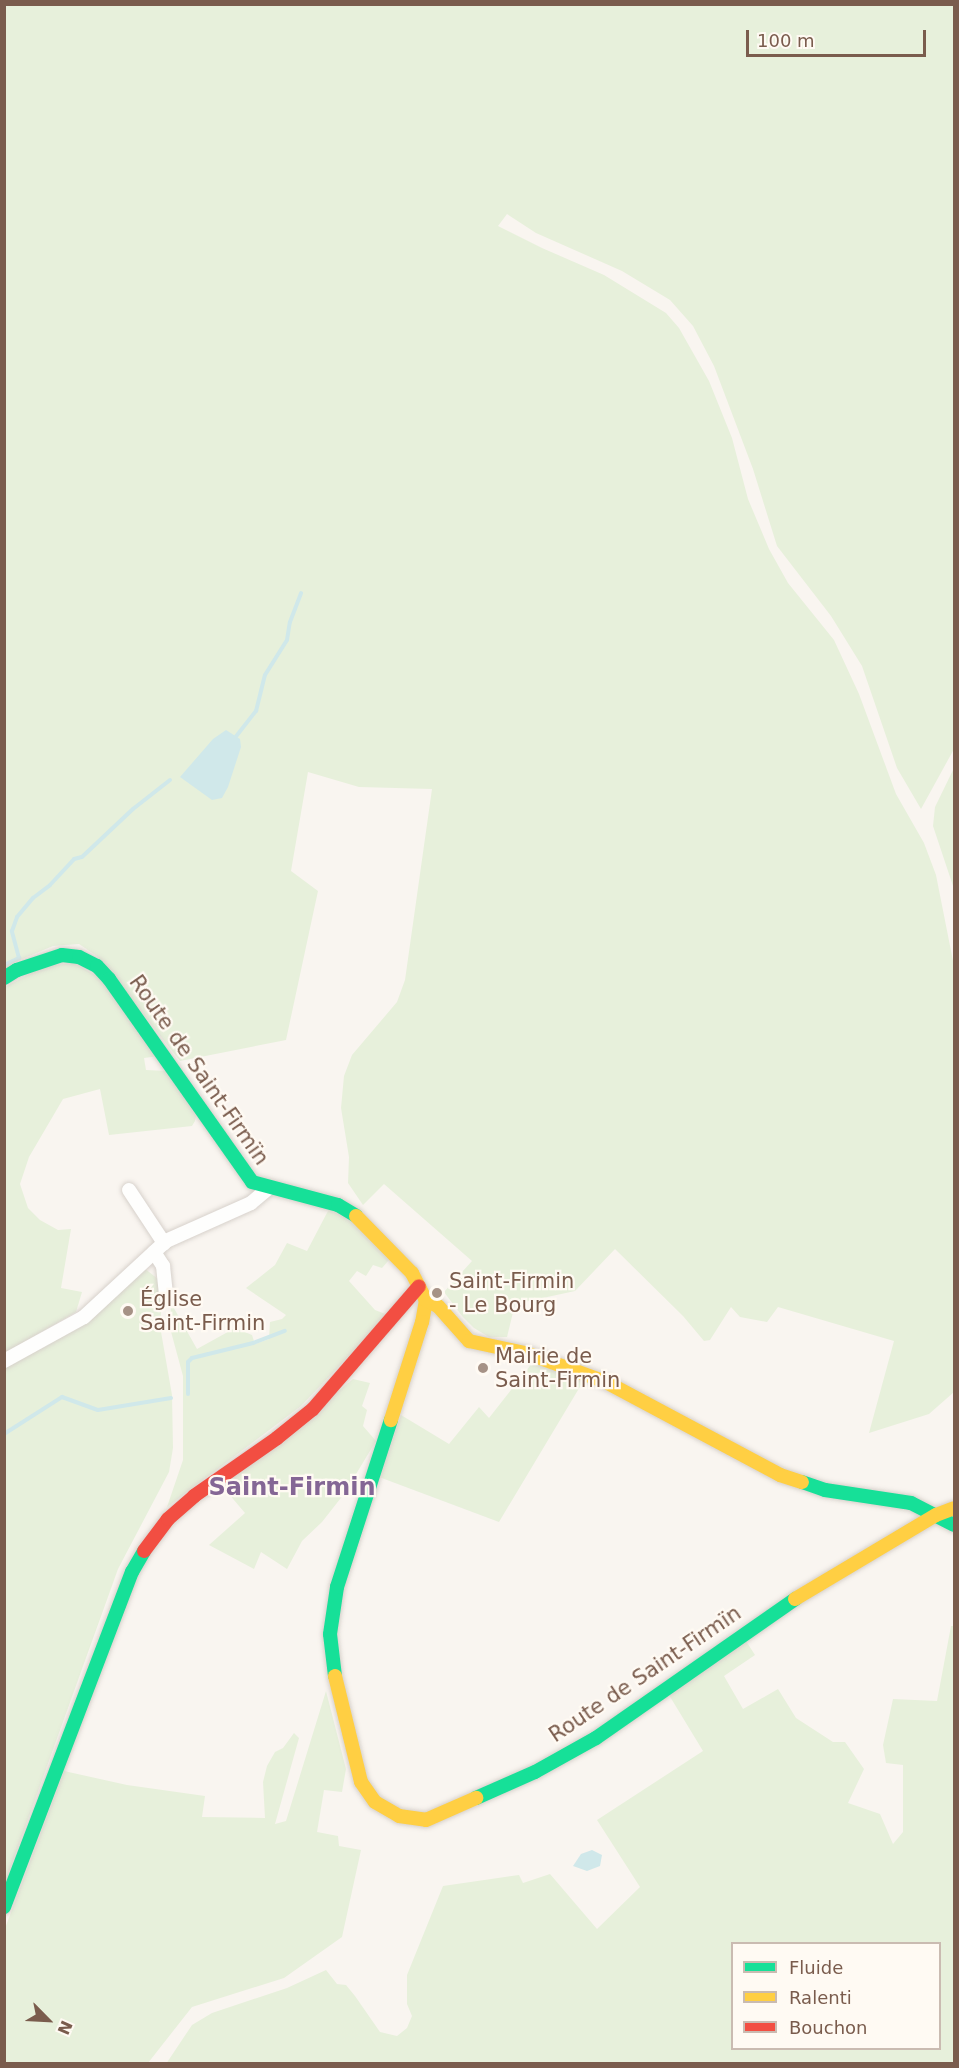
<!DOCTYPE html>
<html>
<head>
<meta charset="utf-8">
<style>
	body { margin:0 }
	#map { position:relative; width:959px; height:2068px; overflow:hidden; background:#f9f5f0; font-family:"DejaVu Sans",sans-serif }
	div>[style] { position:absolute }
	.green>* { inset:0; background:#e7f0db }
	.water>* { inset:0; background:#d0e8ea }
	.stream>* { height:4px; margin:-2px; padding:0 2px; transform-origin:2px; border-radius:2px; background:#d0e8ea }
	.roads { filter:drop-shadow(0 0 2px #d7d1cb) drop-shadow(0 0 2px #d7d1cb) }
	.street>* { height:14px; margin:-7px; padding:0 7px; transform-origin:7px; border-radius:7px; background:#fefefd }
	.fast>* { height:14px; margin:-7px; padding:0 7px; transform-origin:7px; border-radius:7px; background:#16e098 }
	.slow>* { height:14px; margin:-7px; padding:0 7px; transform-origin:7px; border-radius:7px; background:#ffcf43 }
	.jam>* { height:14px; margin:-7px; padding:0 7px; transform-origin:7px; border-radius:7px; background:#f24e42 }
	.dots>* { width:16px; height:16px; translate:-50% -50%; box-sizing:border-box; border:3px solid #fffaf3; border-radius:50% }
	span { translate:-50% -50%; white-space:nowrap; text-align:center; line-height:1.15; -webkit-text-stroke:4.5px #fffaf3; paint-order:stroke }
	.street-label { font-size:21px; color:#7a5c4d }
	.poi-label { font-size:21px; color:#7a5c4d }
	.left { translate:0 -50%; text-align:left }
	.quarter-label { font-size:24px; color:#846695; font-weight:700 }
	.frame { position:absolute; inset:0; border:6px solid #7a5c4d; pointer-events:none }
	.legend { position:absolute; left:731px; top:1942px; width:210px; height:108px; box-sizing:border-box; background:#fffaf3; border:2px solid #cabbb1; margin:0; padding:8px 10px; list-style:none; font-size:18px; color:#7a5c4d }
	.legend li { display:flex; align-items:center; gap:12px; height:30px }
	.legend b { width:30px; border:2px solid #cabbb1 }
	.north { position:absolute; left:18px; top:1990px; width:60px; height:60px; -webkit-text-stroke:4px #fffaf3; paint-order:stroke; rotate:114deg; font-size:16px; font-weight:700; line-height:24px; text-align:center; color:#7a5c4d }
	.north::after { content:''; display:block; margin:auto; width:21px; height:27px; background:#7a5c4d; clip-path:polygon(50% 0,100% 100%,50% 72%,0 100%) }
	.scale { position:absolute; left:746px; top:30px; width:180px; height:27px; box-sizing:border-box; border:3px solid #7a5c4d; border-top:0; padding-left:8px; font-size:18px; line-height:21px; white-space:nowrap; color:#7a5c4d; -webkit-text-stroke:4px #fffaf3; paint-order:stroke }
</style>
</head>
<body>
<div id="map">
	<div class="green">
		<div style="clip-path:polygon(5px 5px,954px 5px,954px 749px,921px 809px,897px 768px,862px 666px,831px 616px,777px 546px,753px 469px,714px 366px,693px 326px,670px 300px,622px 271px,536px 233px,507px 214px,498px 226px,542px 248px,604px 275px,666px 313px,679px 328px,709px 381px,732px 438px,748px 499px,769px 549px,788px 583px,834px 640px,859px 694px,896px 794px,924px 843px,936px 875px,954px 966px,954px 1392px,929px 1414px,869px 1433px,894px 1341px,778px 1307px,767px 1322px,740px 1317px,731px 1307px,710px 1340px,704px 1341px,683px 1316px,615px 1249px,575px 1291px,515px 1304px,507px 1337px,489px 1337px,474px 1328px,462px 1316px,444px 1292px,472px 1261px,384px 1184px,363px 1205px,348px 1183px,349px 1157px,341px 1108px,344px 1076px,352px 1055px,397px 1002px,405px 980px,432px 789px,359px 787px,308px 772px,291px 871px,318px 891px,286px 1040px,180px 1061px,97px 956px,79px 944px,53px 946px,15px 962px,5px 969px)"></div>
		<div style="clip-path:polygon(954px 768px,954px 889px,933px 826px,935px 807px)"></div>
		<div style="clip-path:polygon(74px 963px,100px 978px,159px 1056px,144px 1058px,146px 1070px,167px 1071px,196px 1116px,195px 1121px,192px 1126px,109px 1135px,100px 1089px,63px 1099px,29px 1157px,20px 1184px,28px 1208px,40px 1220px,58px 1230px,71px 1229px,61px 1288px,82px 1292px,76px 1312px,5px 1353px,5px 987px,45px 966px)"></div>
		<div style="clip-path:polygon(329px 1209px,357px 1224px,389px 1260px,382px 1268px,373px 1265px,366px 1276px,357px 1271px,349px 1281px,375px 1310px,388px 1315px,301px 1406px,167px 1507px,183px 1460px,183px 1376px,170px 1328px,171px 1303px,197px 1349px,235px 1328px,252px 1335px,255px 1344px,269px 1339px,270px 1322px,282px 1319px,286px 1315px,246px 1288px,275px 1265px,287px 1243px,307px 1251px)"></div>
		<div style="clip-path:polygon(144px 1268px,163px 1283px,160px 1326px,172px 1395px,173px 1448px,169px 1472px,118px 1569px,5px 1883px,5px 1367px)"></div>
		<div style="clip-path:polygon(533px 1362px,584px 1380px,499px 1522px,379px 1477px,401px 1415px,449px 1444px,479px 1407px,489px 1418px)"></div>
		<div style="clip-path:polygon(353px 1379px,370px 1383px,362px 1406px,367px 1410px,363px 1426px,376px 1441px,344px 1494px,322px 1522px,302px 1541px,287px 1569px,261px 1552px,254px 1569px,209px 1545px,245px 1513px,222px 1486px)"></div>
		<div style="clip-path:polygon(evenodd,951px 1626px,954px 1626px,954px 2063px,166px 2064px,192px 2025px,212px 2013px,287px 1988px,326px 1970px,337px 1984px,346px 1985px,355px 1996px,380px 2032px,397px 2036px,407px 2028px,412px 2016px,407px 2004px,407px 1975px,443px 1886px,519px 1875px,523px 1883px,550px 1874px,597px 1929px,640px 1887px,597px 1820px,703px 1751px,669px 1695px,746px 1641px,755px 1655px,724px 1676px,743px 1709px,778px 1689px,796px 1718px,833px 1742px,845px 1742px,864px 1769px,848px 1803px,880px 1814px,893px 1844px,903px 1832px,903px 1765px,886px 1763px,883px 1745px,893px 1699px,937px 1701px,951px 1626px,732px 1944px,940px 1944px,940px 2048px,732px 2048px,732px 1944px)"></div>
		<div style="clip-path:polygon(326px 1691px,346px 1769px,342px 1792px,324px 1790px,317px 1832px,338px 1836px,339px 1846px,361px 1850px,342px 1937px,284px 1978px,192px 2007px,148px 2063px,5px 2063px,4px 1931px,64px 1771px,127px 1785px,205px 1796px,202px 1817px,265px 1818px,263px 1782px,267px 1766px,275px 1752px,283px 1748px,294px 1733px,299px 1738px,275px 1824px,286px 1821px)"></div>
	</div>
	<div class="water">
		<div style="clip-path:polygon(226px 730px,240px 739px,241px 747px,228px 787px,222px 798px,212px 800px,180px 777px,213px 739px)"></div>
		<div style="clip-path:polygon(592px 1850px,602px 1855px,600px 1866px,587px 1871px,573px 1866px,581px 1854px)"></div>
	</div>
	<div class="stream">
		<div style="left:234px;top:739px;width:36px;rotate:-52deg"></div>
		<div style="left:256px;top:711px;width:37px;rotate:-76deg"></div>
		<div style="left:265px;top:675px;width:41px;rotate:-57.8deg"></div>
		<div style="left:287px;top:640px;width:18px;rotate:-81deg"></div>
		<div style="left:290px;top:622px;width:31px;rotate:-69deg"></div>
		<div style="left:4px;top:965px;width:17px;rotate:-25deg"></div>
		<div style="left:19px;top:958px;width:28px;rotate:-105deg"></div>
		<div style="left:12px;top:931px;width:15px;rotate:-70deg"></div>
		<div style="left:17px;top:917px;width:25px;rotate:-50deg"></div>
		<div style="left:33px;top:898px;width:21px;rotate:-37deg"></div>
		<div style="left:50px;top:885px;width:35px;rotate:-47deg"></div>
		<div style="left:74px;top:859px;width:8px;rotate:-14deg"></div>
		<div style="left:82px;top:857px;width:70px;rotate:-43.3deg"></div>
		<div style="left:133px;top:809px;width:47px;rotate:-38.1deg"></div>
		<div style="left:188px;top:1394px;width:32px;rotate:-90deg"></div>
		<div style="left:188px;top:1362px;width:6px;rotate:-45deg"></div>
		<div style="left:192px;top:1358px;width:63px;rotate:-13.8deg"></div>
		<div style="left:253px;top:1343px;width:34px;rotate:-21deg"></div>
		<div style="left:4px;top:1434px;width:69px;rotate:-32.5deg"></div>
		<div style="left:62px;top:1397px;width:38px;rotate:20deg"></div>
		<div style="left:98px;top:1410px;width:74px;rotate:-9.3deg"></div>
	</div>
	<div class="roads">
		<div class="street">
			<div style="left:129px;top:1190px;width:64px;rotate:56.6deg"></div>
			<div style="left:154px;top:1252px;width:17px;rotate:57deg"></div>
			<div style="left:163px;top:1266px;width:30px;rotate:84deg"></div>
			<div style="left:4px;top:1361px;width:91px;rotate:-28.8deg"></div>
			<div style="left:84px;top:1317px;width:112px;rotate:-42.8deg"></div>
			<div style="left:166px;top:1241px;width:93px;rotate:-24.1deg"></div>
			<div style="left:251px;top:1203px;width:23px;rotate:-40deg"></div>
		</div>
		<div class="fast">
			<div style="left:4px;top:978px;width:15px;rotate:-32deg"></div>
			<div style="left:17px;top:970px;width:47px;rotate:-18.4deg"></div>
			<div style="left:62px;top:955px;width:17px;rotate:7deg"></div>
			<div style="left:79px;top:957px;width:20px;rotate:27deg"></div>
			<div style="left:97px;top:966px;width:18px;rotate:47deg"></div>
			<div style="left:109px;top:979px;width:248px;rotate:54.8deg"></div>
			<div style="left:252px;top:1182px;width:89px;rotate:15deg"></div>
			<div style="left:338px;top:1205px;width:21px;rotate:31deg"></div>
			<div style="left:802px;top:1482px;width:24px;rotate:19deg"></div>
			<div style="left:825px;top:1490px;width:87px;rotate:8.6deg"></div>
			<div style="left:911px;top:1503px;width:48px;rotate:27.1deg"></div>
			<div style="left:335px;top:1676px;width:42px;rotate:-96.8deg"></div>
			<div style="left:330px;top:1634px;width:48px;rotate:-81.5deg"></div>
			<div style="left:337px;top:1587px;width:176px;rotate:-72.1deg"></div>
			<div style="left:476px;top:1798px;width:64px;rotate:-23.8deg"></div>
			<div style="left:535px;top:1772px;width:70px;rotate:-29.1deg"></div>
			<div style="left:596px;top:1738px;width:243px;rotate:-34.9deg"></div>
			<div style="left:4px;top:1907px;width:359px;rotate:-69.1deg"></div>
			<div style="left:132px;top:1572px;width:24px;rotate:-60deg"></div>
		</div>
		<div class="slow">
			<div style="left:356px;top:1216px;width:80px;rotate:45.5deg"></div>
			<div style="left:412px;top:1273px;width:30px;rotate:63deg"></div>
			<div style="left:426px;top:1300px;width:22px;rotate:100deg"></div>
			<div style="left:422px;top:1322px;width:103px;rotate:107.6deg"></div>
			<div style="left:426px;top:1300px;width:13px;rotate:27deg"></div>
			<div style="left:438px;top:1306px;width:47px;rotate:48.5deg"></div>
			<div style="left:469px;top:1341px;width:61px;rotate:12.2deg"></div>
			<div style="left:529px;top:1354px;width:82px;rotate:20deg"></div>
			<div style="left:606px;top:1382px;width:197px;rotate:28.1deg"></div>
			<div style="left:780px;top:1475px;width:23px;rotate:18deg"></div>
			<div style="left:795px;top:1599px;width:164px;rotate:-30.8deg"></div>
			<div style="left:936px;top:1515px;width:19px;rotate:-21deg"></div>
			<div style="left:335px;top:1676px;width:109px;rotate:76.2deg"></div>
			<div style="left:361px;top:1782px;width:24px;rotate:55deg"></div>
			<div style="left:375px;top:1802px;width:28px;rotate:30deg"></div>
			<div style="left:399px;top:1816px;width:27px;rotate:8deg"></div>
			<div style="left:426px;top:1820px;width:55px;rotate:-23.7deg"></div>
		</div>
		<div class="jam">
			<div style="left:144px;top:1551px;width:40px;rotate:-53deg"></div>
			<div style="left:168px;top:1519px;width:35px;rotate:-41deg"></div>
			<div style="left:194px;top:1496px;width:101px;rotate:-34.9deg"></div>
			<div style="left:277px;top:1438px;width:46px;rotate:-38.9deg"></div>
			<div style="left:313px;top:1409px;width:162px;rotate:-49.2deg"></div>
		</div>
	</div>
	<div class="dots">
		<div style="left:437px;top:1293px;background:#a69286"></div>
		<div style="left:128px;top:1311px;background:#a69286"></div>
		<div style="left:483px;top:1368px;background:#a69286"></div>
	</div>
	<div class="street-label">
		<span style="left:199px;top:1070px;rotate:55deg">Route de Saint-Firmïn</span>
		<span style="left:645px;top:1674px;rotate:-34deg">Route de Saint-Firmïn</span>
	</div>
	<div class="poi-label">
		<span class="left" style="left:449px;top:1293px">Saint-Firmin<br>- Le Bourg</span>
		<span class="left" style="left:140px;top:1311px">Église<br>Saint-Firmin</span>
		<span class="left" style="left:495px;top:1368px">Mairie de<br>Saint-Firmin</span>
	</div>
	<div class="quarter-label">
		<span style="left:292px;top:1488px">Saint-Firmin</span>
	</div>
	<div class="frame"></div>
	<ul class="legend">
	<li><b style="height:8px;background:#16e098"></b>Fluide</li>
	<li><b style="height:8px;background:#ffcf43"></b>Ralenti</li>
	<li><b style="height:8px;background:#f24e42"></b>Bouchon</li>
	</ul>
	<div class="north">N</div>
	<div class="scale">100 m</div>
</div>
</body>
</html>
